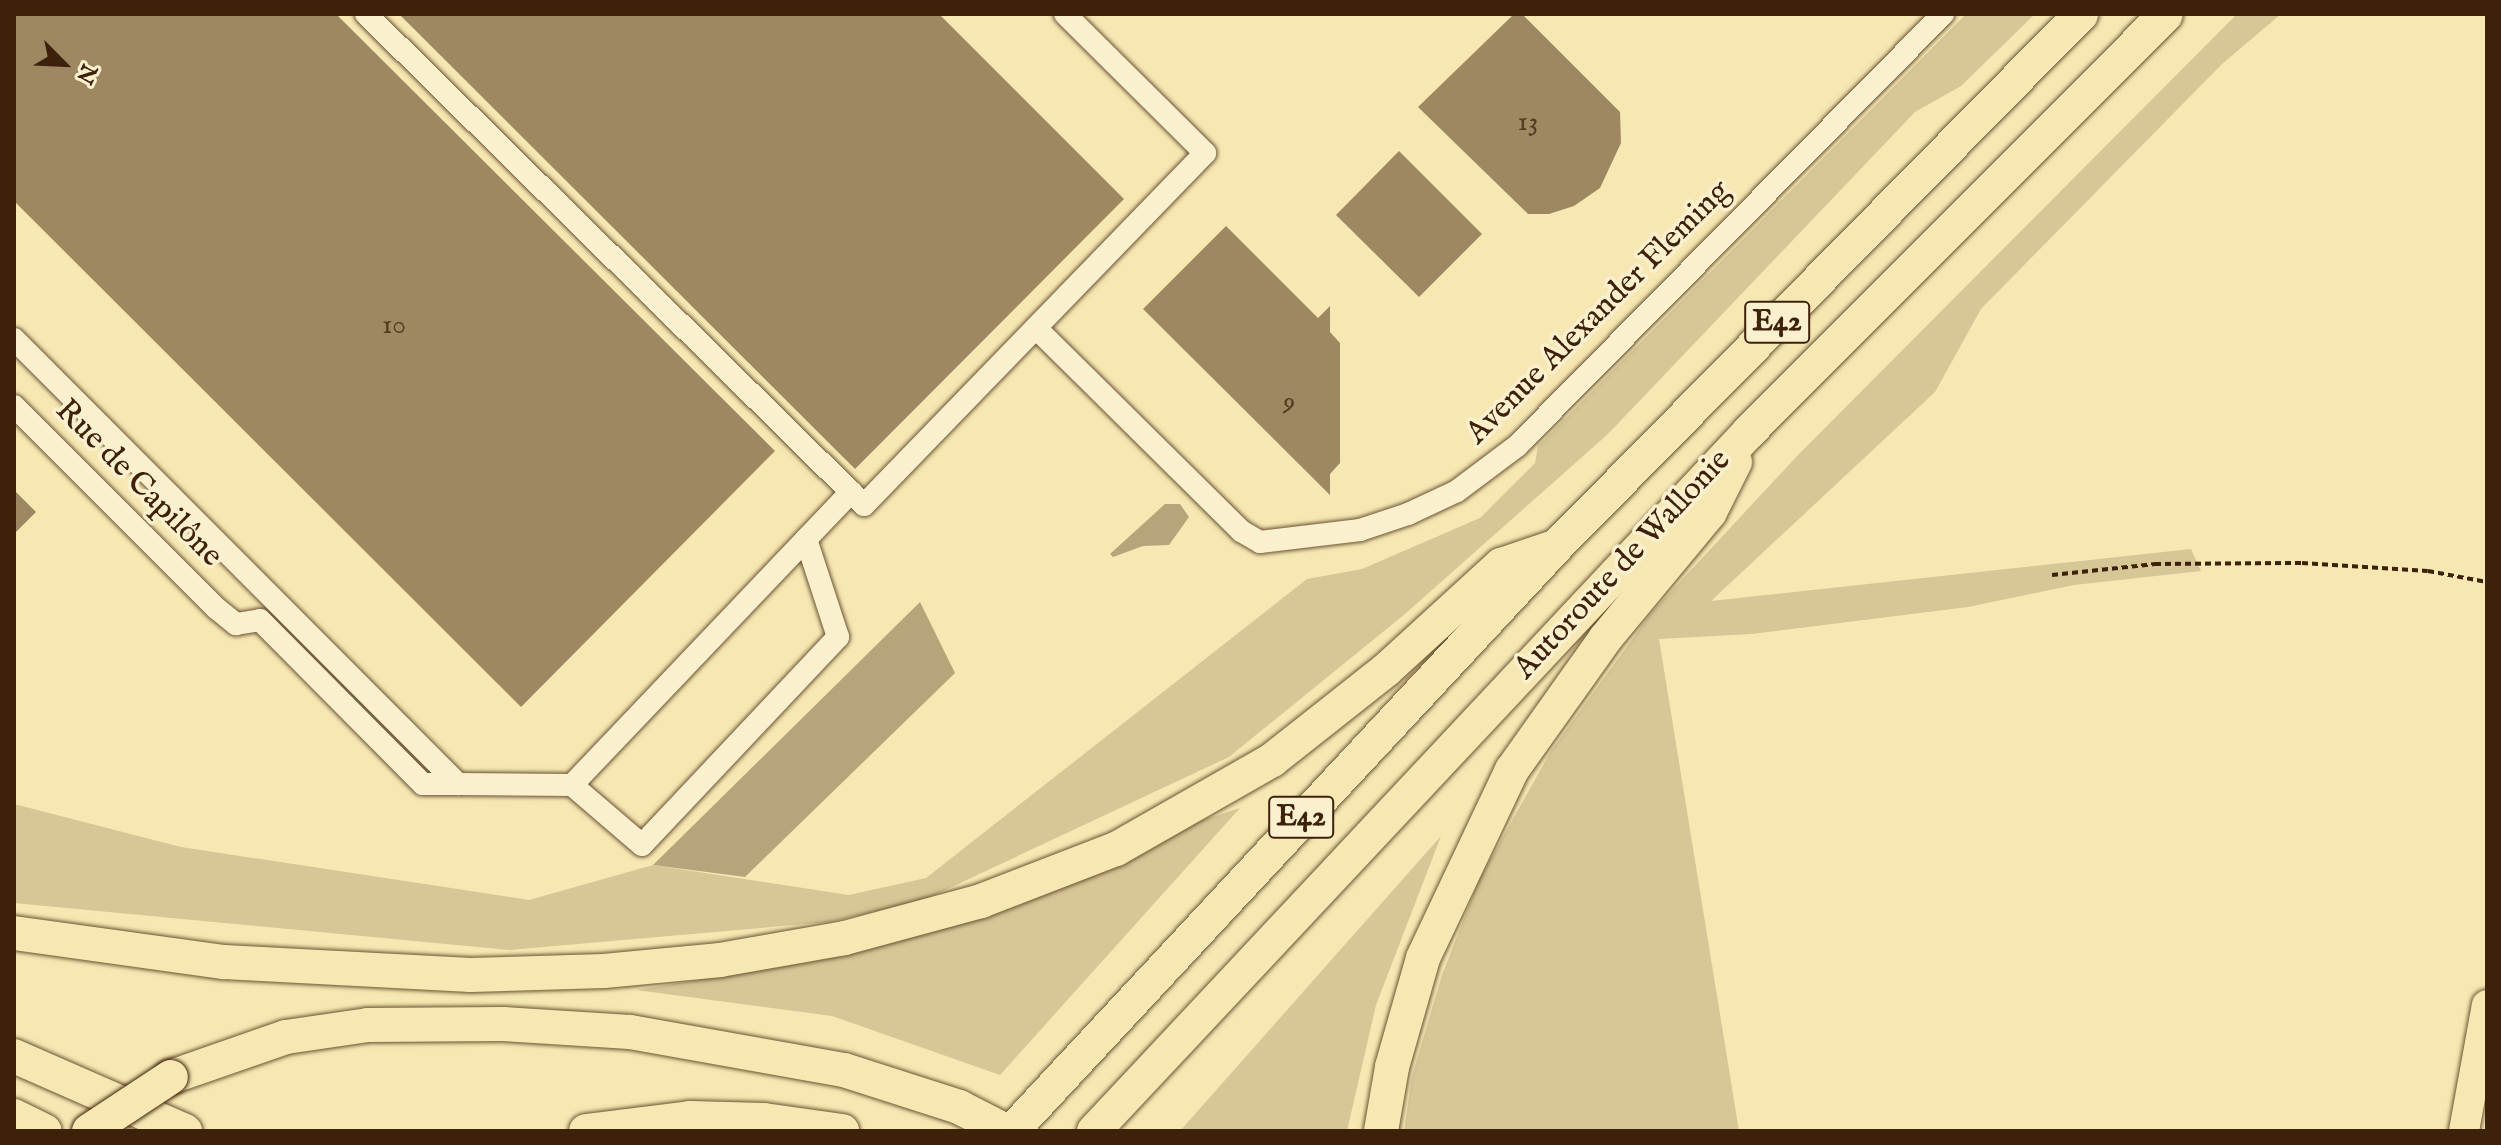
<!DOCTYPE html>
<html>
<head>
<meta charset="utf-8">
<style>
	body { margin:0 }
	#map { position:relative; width:2501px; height:1145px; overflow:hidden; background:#f7e8b3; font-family:"IM FELL English",serif }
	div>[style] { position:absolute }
	.green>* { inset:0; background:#d7c696 }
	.water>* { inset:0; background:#b8a47a }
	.building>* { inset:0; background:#9e8862 }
	.path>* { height:4px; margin-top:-2px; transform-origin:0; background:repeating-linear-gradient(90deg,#3d210a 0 6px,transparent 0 10px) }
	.roads { filter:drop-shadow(0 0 2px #6c5334) drop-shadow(0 0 2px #6c5334) }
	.minor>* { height:22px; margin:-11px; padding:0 11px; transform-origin:11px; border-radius:11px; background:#faf0ce }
	.major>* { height:30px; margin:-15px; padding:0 15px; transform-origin:15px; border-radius:15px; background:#f7e8b3 }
	.highway>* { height:34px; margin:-17px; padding:0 17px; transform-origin:17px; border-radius:17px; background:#f7e8b3 }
	.bridges { filter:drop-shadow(0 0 2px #3d210a) drop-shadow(0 0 2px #3d210a) }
	.highway-bridge>* { height:34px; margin:-17px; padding:0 17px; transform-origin:17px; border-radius:17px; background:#f7e8b3 }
	span { translate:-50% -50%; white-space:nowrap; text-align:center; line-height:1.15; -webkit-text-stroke:7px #faf0ce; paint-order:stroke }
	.number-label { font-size:28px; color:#553b20 }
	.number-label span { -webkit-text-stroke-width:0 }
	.shield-label span { padding:2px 6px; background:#faf0ce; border:2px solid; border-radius:6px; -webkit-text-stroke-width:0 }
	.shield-label { font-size:30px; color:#3d210a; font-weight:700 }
	.street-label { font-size:32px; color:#3d210a }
	.frame { position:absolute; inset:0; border:16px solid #3d210a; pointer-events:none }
	.north { position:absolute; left:24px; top:24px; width:80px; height:80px; -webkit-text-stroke:6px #faf0ce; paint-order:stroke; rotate:114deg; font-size:22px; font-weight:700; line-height:32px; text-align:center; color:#3d210a }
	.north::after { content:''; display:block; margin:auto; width:28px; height:36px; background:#3d210a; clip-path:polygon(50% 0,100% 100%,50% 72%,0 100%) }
</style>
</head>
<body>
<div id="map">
	<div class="green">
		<div style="clip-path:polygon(1966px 14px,2035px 14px,1961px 86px,1915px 112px,1608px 434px,1405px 614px,1229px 757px,924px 900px,829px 922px,509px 950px,14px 903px,14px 804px,181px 847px,529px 900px,653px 865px,849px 895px,926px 878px,1307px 579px,1362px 569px,1480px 518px,1535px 463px,1538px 446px)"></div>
		<div style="clip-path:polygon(2237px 14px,2281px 14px,2222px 64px,1981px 309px,1935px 392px,1711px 601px,2191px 549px,2201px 571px,2074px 585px,1968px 607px,1751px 634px,1659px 639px,1739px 1131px,1404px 1131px,1412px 1076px,1442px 975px,1480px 878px,1551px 751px,1652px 612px,1798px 455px)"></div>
		<div style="clip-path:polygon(1240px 808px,1000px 1075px,832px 1016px,636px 990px,810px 962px,1012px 904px,1176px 829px)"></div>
		<div style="clip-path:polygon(1441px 836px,1376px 1005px,1347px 1131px,1180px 1131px)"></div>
	</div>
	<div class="water">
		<div style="clip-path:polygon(1165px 504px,1180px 504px,1189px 517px,1169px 545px,1143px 546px,1113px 557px,1110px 554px)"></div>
		<div style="clip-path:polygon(920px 602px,955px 673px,745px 877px,653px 865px)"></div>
	</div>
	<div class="building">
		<div style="clip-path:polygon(14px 14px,336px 14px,775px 451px,521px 707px,14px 201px)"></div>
		<div style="clip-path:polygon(399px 14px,939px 14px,1124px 199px,855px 469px)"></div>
		<div style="clip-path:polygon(1514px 14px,1522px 14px,1620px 112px,1621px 143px,1600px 188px,1574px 206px,1549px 214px,1528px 214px,1418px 107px)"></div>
		<div style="clip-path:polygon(1399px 151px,1482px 234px,1419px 297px,1336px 215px)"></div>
		<div style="clip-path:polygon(1226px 226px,1318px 318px,1330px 306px,1330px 332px,1340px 343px,1340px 463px,1330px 474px,1330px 495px,1143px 309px)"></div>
		<div style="clip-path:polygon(14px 490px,36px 512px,14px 534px)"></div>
	</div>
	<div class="path">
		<div style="left:2052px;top:575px;width:104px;rotate:-6.1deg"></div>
		<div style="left:2155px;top:564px;width:147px;rotate:-0.4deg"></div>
		<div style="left:2302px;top:563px;width:126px;rotate:3.6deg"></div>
		<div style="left:2428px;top:571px;width:60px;rotate:10.6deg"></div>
	</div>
	<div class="roads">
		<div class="minor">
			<div style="left:366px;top:14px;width:699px;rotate:44.59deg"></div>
			<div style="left:864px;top:505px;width:490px;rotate:-45.9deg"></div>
			<div style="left:1205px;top:153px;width:197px;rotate:-135.2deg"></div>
			<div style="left:1036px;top:328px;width:289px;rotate:44.7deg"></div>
			<div style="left:1241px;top:531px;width:22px;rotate:30deg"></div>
			<div style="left:1260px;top:542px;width:101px;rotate:-6.8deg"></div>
			<div style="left:1360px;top:530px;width:51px;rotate:-18.4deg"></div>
			<div style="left:1408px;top:514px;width:54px;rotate:-25.1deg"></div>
			<div style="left:1457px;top:491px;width:75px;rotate:-36.9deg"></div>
			<div style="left:1517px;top:446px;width:607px;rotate:-45.4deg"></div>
			<div style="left:14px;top:339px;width:629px;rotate:45.06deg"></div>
			<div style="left:458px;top:784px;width:114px;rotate:0.5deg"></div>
			<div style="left:572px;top:785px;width:405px;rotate:-46.4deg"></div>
			<div style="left:14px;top:406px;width:286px;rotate:45deg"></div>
			<div style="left:216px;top:608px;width:26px;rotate:39deg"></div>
			<div style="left:236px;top:624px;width:24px;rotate:-9deg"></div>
			<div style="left:260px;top:620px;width:231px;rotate:45.2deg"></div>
			<div style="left:423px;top:784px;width:35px"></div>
			<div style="left:572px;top:785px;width:92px;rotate:40.6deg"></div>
			<div style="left:642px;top:845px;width:286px;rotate:-46.7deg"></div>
			<div style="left:838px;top:637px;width:103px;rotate:-108.1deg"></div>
		</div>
		<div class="major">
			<div style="left:2464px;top:1131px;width:128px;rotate:-79.7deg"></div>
		</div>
		<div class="highway">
			<div style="left:14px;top:933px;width:212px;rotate:7.9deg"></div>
			<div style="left:224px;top:962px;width:247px;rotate:3deg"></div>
			<div style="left:471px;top:975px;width:133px;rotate:-1.7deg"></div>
			<div style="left:604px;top:971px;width:117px;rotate:-5.4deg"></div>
			<div style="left:720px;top:960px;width:127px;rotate:-10deg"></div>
			<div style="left:845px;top:938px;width:141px;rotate:-15.2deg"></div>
			<div style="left:981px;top:901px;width:145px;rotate:-21.1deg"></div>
			<div style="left:1116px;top:849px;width:180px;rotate:-29.7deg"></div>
			<div style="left:1272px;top:760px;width:145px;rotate:-38.3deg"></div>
			<div style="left:1386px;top:670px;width:156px;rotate:-42.4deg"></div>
			<div style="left:1501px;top:565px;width:59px;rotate:-18.7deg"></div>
			<div style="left:14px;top:1056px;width:187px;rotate:23.7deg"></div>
			<div style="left:171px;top:1077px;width:122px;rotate:-19.2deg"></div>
			<div style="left:286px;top:1037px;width:83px;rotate:-8.3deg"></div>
			<div style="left:368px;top:1025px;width:135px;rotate:-0.4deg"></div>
			<div style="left:503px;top:1024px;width:127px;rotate:3.6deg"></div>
			<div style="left:630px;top:1032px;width:217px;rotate:10.1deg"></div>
			<div style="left:844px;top:1070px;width:121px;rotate:17.8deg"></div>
			<div style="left:959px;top:1107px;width:53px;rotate:27.1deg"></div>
			<div style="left:14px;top:1116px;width:34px;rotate:26deg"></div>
			<div style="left:586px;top:1131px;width:105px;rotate:-7.1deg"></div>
			<div style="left:690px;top:1118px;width:74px;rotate:1.5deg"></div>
			<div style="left:764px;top:1120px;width:79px;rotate:8deg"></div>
			<div style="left:1012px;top:1131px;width:800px;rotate:-47.03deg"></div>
			<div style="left:1557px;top:546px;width:747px;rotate:-45.43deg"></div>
			<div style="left:1094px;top:1131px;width:958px;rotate:-46.86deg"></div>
			<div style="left:1749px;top:432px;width:590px;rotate:-45.07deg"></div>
			<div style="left:1381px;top:1131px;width:65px;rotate:-80.2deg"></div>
			<div style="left:1392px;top:1067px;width:113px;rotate:-74.1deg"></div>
			<div style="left:1423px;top:958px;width:208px;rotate:-64.7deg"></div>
			<div style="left:1512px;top:770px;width:161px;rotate:-54.6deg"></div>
			<div style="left:1605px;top:639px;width:165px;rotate:-50.4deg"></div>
			<div style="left:1710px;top:512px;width:56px;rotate:-63.4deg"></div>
		</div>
	</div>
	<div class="bridges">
		<div class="highway-bridge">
			<div style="left:89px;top:1131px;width:98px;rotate:-33.4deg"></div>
		</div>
	</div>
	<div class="number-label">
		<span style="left:1528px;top:123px">13</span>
		<span style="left:394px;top:326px">10</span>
		<span style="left:1289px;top:403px">9</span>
	</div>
	<div class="shield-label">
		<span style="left:1777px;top:322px">E42</span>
		<span style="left:1301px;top:817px">E42</span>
	</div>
	<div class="street-label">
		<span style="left:1599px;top:313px;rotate:-45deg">Avenue Alexander Fleming</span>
		<span style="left:138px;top:484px;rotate:45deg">Rue de Capilône</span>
		<span style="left:1623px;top:565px;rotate:-47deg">Autoroute de Wallonie</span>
	</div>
	<div class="frame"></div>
	<div class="north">N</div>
</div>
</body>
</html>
